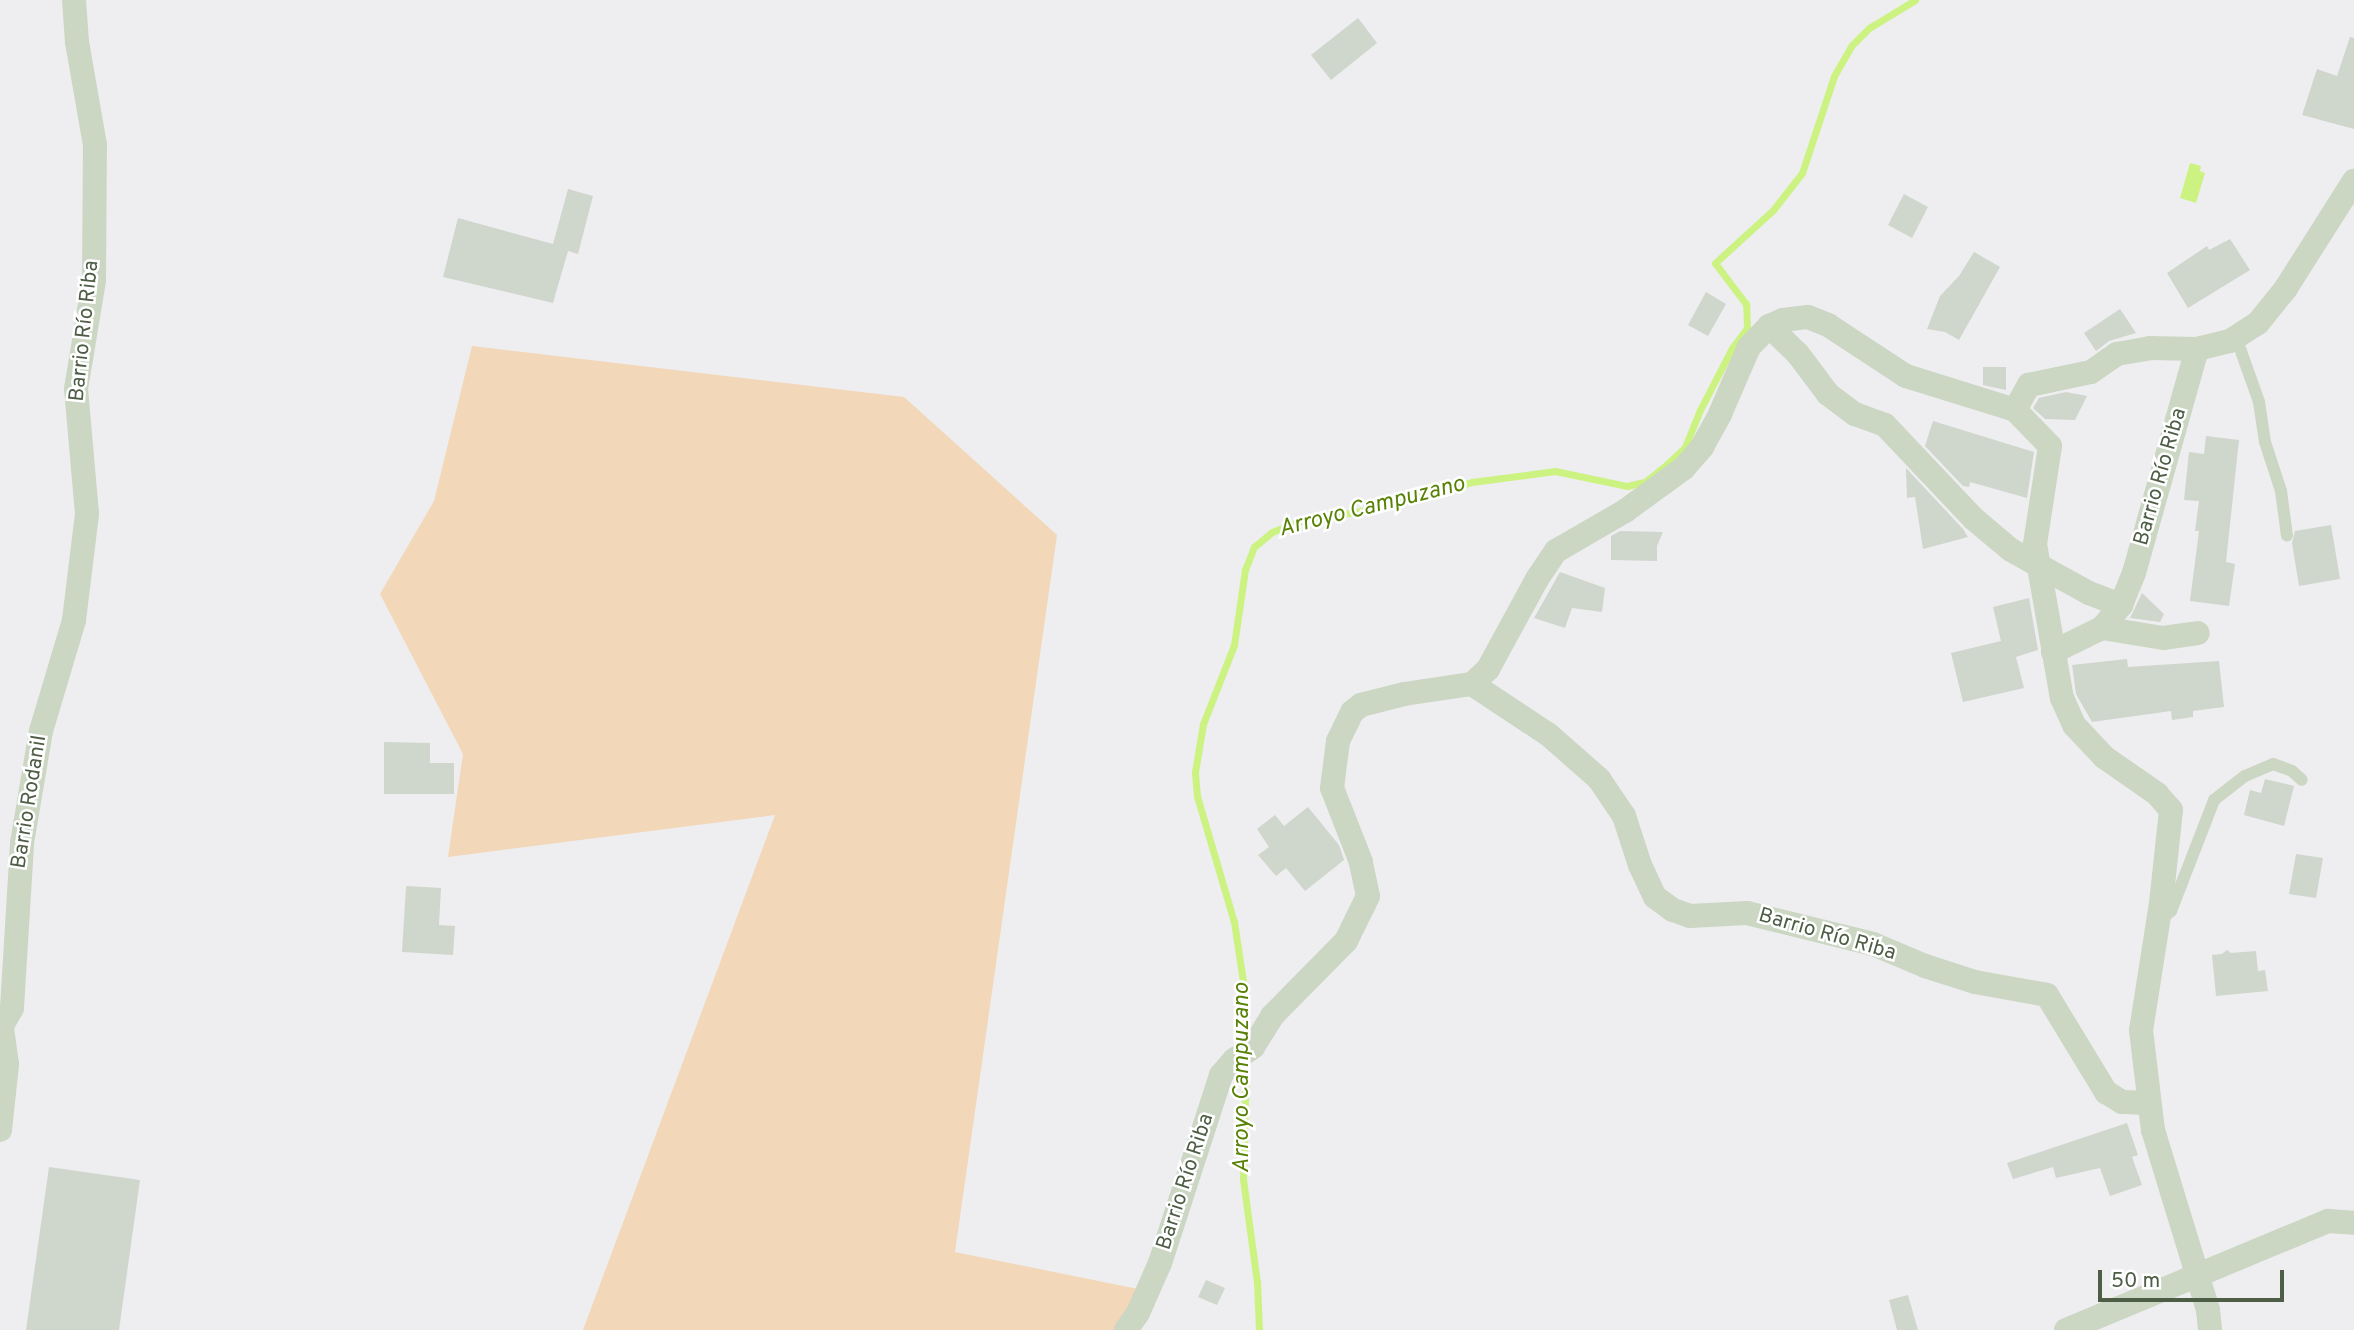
<!DOCTYPE html>
<html>
<head>
<meta charset="utf-8">
<style>
	body { margin:0 }
	#map { position:relative; width:2354px; height:1330px; overflow:hidden; background:#eeeef1; font-family:Overpass,sans-serif }
	div>[style] { position:absolute }
	.green>* { inset:0; background:#f2d7b8 }
	.water>* { inset:0; background:#ccf282 }
	.stream>* { height:7px; margin:-3.5px; padding:0 3.5px; transform-origin:3.5px; border-radius:3.5px; background:#ccf282 }
	.building>* { inset:0; background:#cfd6cc }
	.lane>* { height:12px; margin:-6px; padding:0 6px; transform-origin:6px; border-radius:6px; background:#cbd6c3 }
	.street>* { height:24px; margin:-12px; padding:0 12px; transform-origin:12px; border-radius:12px; background:#cbd6c3 }
	span { translate:-50% -50%; white-space:nowrap; text-align:center; line-height:1.15; -webkit-text-stroke:5px #fff; paint-order:stroke }
	.street-label { font-size:21px; color:#4e5d45 }
	.water-label { font-size:23px; color:#588206; font-style:italic }
	.scale { position:absolute; left:2098px; top:1270px; width:186px; height:32px; box-sizing:border-box; border:4px solid #4e5d45; border-top:0; padding-left:9px; font-size:21px; line-height:24px; white-space:nowrap; color:#4e5d45; -webkit-text-stroke:5px #fff; paint-order:stroke }
</style>
</head>
<body>
<div id="map">
	<div class="green">
		<div style="clip-path:polygon(472px 346px,904px 397px,1057px 535px,955px 1252px,1148px 1291px,1120px 1330px,583px 1330px,775px 815px,448px 857px,463px 754px,380px 594px,434px 501px)"></div>
	</div>
	<div class="water">
		<div style="clip-path:polygon(2190px 163px,2201px 166px,2200px 171px,2205px 173px,2196px 203px,2180px 198px)"></div>
	</div>
	<div class="stream">
		<div style="left:1246px;top:1042px;width:54px;rotate:-92.1deg"></div>
		<div style="left:1244px;top:988px;width:67px;rotate:-98.6deg"></div>
		<div style="left:1234px;top:922px;width:131px;rotate:-106.4deg"></div>
		<div style="left:1197px;top:796px;width:24px;rotate:-95deg"></div>
		<div style="left:1195px;top:772px;width:49px;rotate:-80.5deg"></div>
		<div style="left:1203px;top:724px;width:85px;rotate:-68.6deg"></div>
		<div style="left:1234px;top:645px;width:76px;rotate:-81.7deg"></div>
		<div style="left:1245px;top:570px;width:25px;rotate:-69deg"></div>
		<div style="left:1254px;top:547px;width:23px;rotate:-40deg"></div>
		<div style="left:1272px;top:532px;width:27px;rotate:-22deg"></div>
		<div style="left:1297px;top:522px;width:82px;rotate:-9.8deg"></div>
		<div style="left:1378px;top:508px;width:98px;rotate:-15.5deg"></div>
		<div style="left:1472px;top:482px;width:84px;rotate:-7.5deg"></div>
		<div style="left:1555px;top:471px;width:74px;rotate:11.8deg"></div>
		<div style="left:1627px;top:486px;width:18px;rotate:-13deg"></div>
		<div style="left:1645px;top:482px;width:28px;rotate:-39deg"></div>
		<div style="left:1667px;top:464px;width:25px;rotate:-43deg"></div>
		<div style="left:1685px;top:447px;width:40px;rotate:-68deg"></div>
		<div style="left:1700px;top:410px;width:70px;rotate:-62.7deg"></div>
		<div style="left:1732px;top:348px;width:25px;rotate:-53deg"></div>
		<div style="left:1747px;top:328px;width:24px;rotate:-92deg"></div>
		<div style="left:1746px;top:304px;width:51px;rotate:-127.1deg"></div>
		<div style="left:1715px;top:263px;width:79px;rotate:-42.4deg"></div>
		<div style="left:1773px;top:210px;width:47px;rotate:-51.9deg"></div>
		<div style="left:1802px;top:173px;width:102px;rotate:-71.7deg"></div>
		<div style="left:1834px;top:76px;width:36px;rotate:-60deg"></div>
		<div style="left:1852px;top:45px;width:24px;rotate:-45deg"></div>
		<div style="left:1869px;top:28px;width:54px;rotate:-31.3deg"></div>
		<div style="left:1246px;top:1057px;width:122px;rotate:91.4deg"></div>
		<div style="left:1243px;top:1179px;width:104px;rotate:82.3deg"></div>
		<div style="left:1257px;top:1282px;width:48px;rotate:87.6deg"></div>
	</div>
	<div class="building">
		<div style="clip-path:polygon(1358px 18px,1377px 43px,1331px 80px,1311px 55px)"></div>
		<div style="clip-path:polygon(2350px 37px,2354px 38px,2354px 129px,2302px 115px,2317px 69px,2337px 76px)"></div>
		<div style="clip-path:polygon(568px 189px,593px 196px,578px 254px,568px 251px,553px 303px,443px 277px,458px 218px,553px 244px)"></div>
		<div style="clip-path:polygon(1904px 194px,1928px 207px,1912px 238px,1888px 225px)"></div>
		<div style="clip-path:polygon(2230px 239px,2250px 270px,2188px 308px,2167px 273px,2207px 246px,2209px 250px)"></div>
		<div style="clip-path:polygon(1974px 252px,2000px 267px,1959px 340px,1945px 332px,1927px 329px,1940px 296px,1959px 276px)"></div>
		<div style="clip-path:polygon(1706px 292px,1726px 304px,1708px 336px,1688px 325px)"></div>
		<div style="clip-path:polygon(2120px 309px,2136px 333px,2109px 341px,2096px 351px,2084px 333px)"></div>
		<div style="clip-path:polygon(1983px 367px,2006px 367px,2006px 390px,1983px 385px)"></div>
		<div style="clip-path:polygon(2066px 392px,2087px 396px,2075px 420px,2045px 419px,2033px 408px,2039px 398px)"></div>
		<div style="clip-path:polygon(1933px 421px,2034px 452px,2027px 498px,1970px 482px,1969px 487px,1963px 486px,1925px 446px)"></div>
		<div style="clip-path:polygon(2206px 436px,2239px 440px,2226px 562px,2235px 564px,2229px 606px,2190px 601px,2199px 531px,2195px 531px,2199px 501px,2184px 500px,2189px 452px,2204px 454px)"></div>
		<div style="clip-path:polygon(1906px 468px,1963px 529px,1968px 537px,1923px 549px,1915px 497px,1907px 498px)"></div>
		<div style="clip-path:polygon(2331px 525px,2340px 579px,2299px 586px,2292px 543px,2295px 531px)"></div>
		<div style="clip-path:polygon(1620px 531px,1663px 532px,1657px 546px,1657px 561px,1611px 560px,1611px 536px)"></div>
		<div style="clip-path:polygon(1560px 572px,1605px 588px,1602px 612px,1572px 608px,1565px 628px,1534px 618px)"></div>
		<div style="clip-path:polygon(2142px 593px,2164px 614px,2160px 622px,2130px 618px)"></div>
		<div style="clip-path:polygon(2029px 598px,2038px 650px,2016px 657px,2024px 688px,1963px 702px,1951px 653px,2001px 641px,1993px 607px)"></div>
		<div style="clip-path:polygon(2127px 659px,2128px 667px,2219px 661px,2224px 707px,2193px 711px,2193px 717px,2172px 720px,2171px 711px,2092px 722px,2076px 694px,2072px 665px)"></div>
		<div style="clip-path:polygon(384px 742px,430px 743px,430px 763px,454px 763px,454px 794px,384px 794px)"></div>
		<div style="clip-path:polygon(2265px 779px,2294px 786px,2284px 826px,2244px 815px,2250px 790px,2261px 793px)"></div>
		<div style="clip-path:polygon(1308px 807px,1339px 845px,1344px 860px,1305px 891px,1286px 868px,1276px 876px,1258px 855px,1269px 847px,1257px 829px,1275px 815px,1284px 826px)"></div>
		<div style="clip-path:polygon(2296px 854px,2323px 858px,2316px 898px,2289px 894px)"></div>
		<div style="clip-path:polygon(406px 886px,441px 888px,439px 925px,455px 926px,453px 955px,402px 952px)"></div>
		<div style="clip-path:polygon(2227px 950px,2231px 953px,2256px 951px,2258px 971px,2265px 970px,2268px 991px,2216px 996px,2212px 955px,2222px 954px)"></div>
		<div style="clip-path:polygon(2127px 1123px,2138px 1155px,2132px 1157px,2142px 1185px,2110px 1196px,2100px 1168px,2056px 1178px,2053px 1167px,2013px 1179px,2007px 1163px)"></div>
		<div style="clip-path:polygon(49px 1167px,140px 1180px,119px 1330px,26px 1330px)"></div>
		<div style="clip-path:polygon(1206px 1280px,1225px 1288px,1217px 1305px,1198px 1297px)"></div>
		<div style="clip-path:polygon(1908px 1295px,1918px 1330px,1897px 1330px,1889px 1300px)"></div>
	</div>
	<div class="lane">
		<div style="left:2236px;top:337px;width:69px;rotate:70.5deg"></div>
		<div style="left:2259px;top:402px;width:40px;rotate:81.5deg"></div>
		<div style="left:2265px;top:442px;width:52px;rotate:71.9deg"></div>
		<div style="left:2281px;top:491px;width:45px;rotate:82.4deg"></div>
		<div style="left:2165px;top:916px;width:8px;rotate:-40deg"></div>
		<div style="left:2171px;top:911px;width:119px;rotate:-68.8deg"></div>
		<div style="left:2214px;top:800px;width:39px;rotate:-38deg"></div>
		<div style="left:2245px;top:776px;width:30px;rotate:-23deg"></div>
		<div style="left:2273px;top:764px;width:20px;rotate:20deg"></div>
		<div style="left:2292px;top:771px;width:13px;rotate:42deg"></div>
	</div>
	<div class="street">
		<div style="left:1769px;top:326px;width:40px;rotate:44deg"></div>
		<div style="left:1798px;top:354px;width:50px;rotate:53.1deg"></div>
		<div style="left:1828px;top:394px;width:34px;rotate:37deg"></div>
		<div style="left:1855px;top:414px;width:32px;rotate:20deg"></div>
		<div style="left:1885px;top:425px;width:129px;rotate:46.6deg"></div>
		<div style="left:1974px;top:519px;width:48px;rotate:40deg"></div>
		<div style="left:2011px;top:550px;width:89px;rotate:28.9deg"></div>
		<div style="left:2089px;top:593px;width:34px;rotate:21deg"></div>
		<div style="left:2015px;top:410px;width:29px;rotate:-61deg"></div>
		<div style="left:2029px;top:385px;width:63px;rotate:-11.8deg"></div>
		<div style="left:2091px;top:372px;width:32px;rotate:-35deg"></div>
		<div style="left:2117px;top:354px;width:34px;rotate:-10deg"></div>
		<div style="left:2150px;top:348px;width:47px;rotate:1.2deg"></div>
		<div style="left:2197px;top:349px;width:34px;rotate:-14deg"></div>
		<div style="left:2230px;top:341px;width:33px;rotate:-33deg"></div>
		<div style="left:2258px;top:323px;width:45px;rotate:-51.3deg"></div>
		<div style="left:2286px;top:288px;width:127px;rotate:-57.6deg"></div>
		<div style="left:2102px;top:628px;width:62px;rotate:9.3deg"></div>
		<div style="left:2163px;top:638px;width:35px;rotate:-8deg"></div>
		<div style="left:2053px;top:652px;width:55px;rotate:-26.1deg"></div>
		<div style="left:2102px;top:628px;width:30px;rotate:-50deg"></div>
		<div style="left:2121px;top:605px;width:35px;rotate:-68deg"></div>
		<div style="left:2134px;top:573px;width:233px;rotate:-74.3deg"></div>
		<div style="left:1472px;top:684px;width:92px;rotate:33.5deg"></div>
		<div style="left:1549px;top:735px;width:67px;rotate:41.3deg"></div>
		<div style="left:1599px;top:779px;width:45px;rotate:56deg"></div>
		<div style="left:1624px;top:816px;width:52px;rotate:71.9deg"></div>
		<div style="left:1640px;top:865px;width:35px;rotate:65deg"></div>
		<div style="left:1655px;top:897px;width:22px;rotate:36deg"></div>
		<div style="left:1673px;top:910px;width:18px;rotate:19deg"></div>
		<div style="left:1690px;top:916px;width:57px;rotate:-3deg"></div>
		<div style="left:1747px;top:913px;width:130px;rotate:13.8deg"></div>
		<div style="left:1873px;top:944px;width:56px;rotate:22.9deg"></div>
		<div style="left:1925px;top:966px;width:52px;rotate:17.7deg"></div>
		<div style="left:1975px;top:982px;width:73px;rotate:10.2deg"></div>
		<div style="left:2047px;top:995px;width:114px;rotate:58.7deg"></div>
		<div style="left:2106px;top:1092px;width:19px;rotate:32deg"></div>
		<div style="left:2122px;top:1102px;width:27px;rotate:2deg"></div>
		<div style="left:0;top:1029px;width:24px;rotate:-60deg"></div>
		<div style="left:12px;top:1008px;width:165px;rotate:-86.5deg"></div>
		<div style="left:22px;top:843px;width:114px;rotate:-80.4deg"></div>
		<div style="left:41px;top:731px;width:116px;rotate:-73.4deg"></div>
		<div style="left:74px;top:620px;width:107px;rotate:-83deg"></div>
		<div style="left:87px;top:514px;width:125px;rotate:-95deg"></div>
		<div style="left:76px;top:389px;width:110px;rotate:-80.6deg"></div>
		<div style="left:94px;top:280px;width:135px;rotate:-89.6deg"></div>
		<div style="left:95px;top:145px;width:105px;rotate:-99.9deg"></div>
		<div style="left:77px;top:42px;width:42px;rotate:-94.1deg"></div>
		<div style="left:0;top:1130px;width:66px;rotate:-83.9deg"></div>
		<div style="left:7px;top:1064px;width:36px;rotate:-98deg"></div>
		<div style="left:1126px;top:1330px;width:21px;rotate:-55deg"></div>
		<div style="left:1138px;top:1313px;width:55px;rotate:-66.3deg"></div>
		<div style="left:1160px;top:1263px;width:198px;rotate:-72deg"></div>
		<div style="left:1221px;top:1075px;width:20px;rotate:-49deg"></div>
		<div style="left:1234px;top:1060px;width:23px;rotate:-34deg"></div>
		<div style="left:1253px;top:1047px;width:36px;rotate:-58deg"></div>
		<div style="left:1272px;top:1016px;width:105px;rotate:-45.4deg"></div>
		<div style="left:1346px;top:941px;width:50px;rotate:-63.9deg"></div>
		<div style="left:1368px;top:896px;width:35px;rotate:-102deg"></div>
		<div style="left:1361px;top:862px;width:79px;rotate:-111.4deg"></div>
		<div style="left:1332px;top:788px;width:47px;rotate:-82.7deg"></div>
		<div style="left:1338px;top:741px;width:32px;rotate:-64deg"></div>
		<div style="left:1352px;top:712px;width:11px;rotate:-38deg"></div>
		<div style="left:1361px;top:705px;width:44px;rotate:-14.3deg"></div>
		<div style="left:1404px;top:694px;width:69px;rotate:-8.4deg"></div>
		<div style="left:1472px;top:684px;width:22px;rotate:-43deg"></div>
		<div style="left:1488px;top:669px;width:102px;rotate:-61.4deg"></div>
		<div style="left:1537px;top:579px;width:34px;rotate:-56deg"></div>
		<div style="left:1556px;top:551px;width:80px;rotate:-30.1deg"></div>
		<div style="left:1625px;top:511px;width:73px;rotate:-36.1deg"></div>
		<div style="left:1684px;top:468px;width:28px;rotate:-49deg"></div>
		<div style="left:1702px;top:447px;width:38px;rotate:-61deg"></div>
		<div style="left:1720px;top:414px;width:73px;rotate:-66.6deg"></div>
		<div style="left:1749px;top:347px;width:29px;rotate:-46deg"></div>
		<div style="left:1769px;top:326px;width:15px;rotate:-23deg"></div>
		<div style="left:1783px;top:320px;width:25px;rotate:-7deg"></div>
		<div style="left:1808px;top:317px;width:22px;rotate:22deg"></div>
		<div style="left:1828px;top:325px;width:93px;rotate:33.2deg"></div>
		<div style="left:1906px;top:376px;width:114px;rotate:17.3deg"></div>
		<div style="left:2015px;top:410px;width:50px;rotate:45.8deg"></div>
		<div style="left:2050px;top:446px;width:99px;rotate:98.7deg"></div>
		<div style="left:2035px;top:544px;width:156px;rotate:80.1deg"></div>
		<div style="left:2062px;top:698px;width:30px;rotate:66deg"></div>
		<div style="left:2074px;top:725px;width:44px;rotate:46.8deg"></div>
		<div style="left:2104px;top:757px;width:65px;rotate:34.9deg"></div>
		<div style="left:2157px;top:794px;width:21px;rotate:49deg"></div>
		<div style="left:2171px;top:810px;width:94px;rotate:96.1deg"></div>
		<div style="left:2161px;top:903px;width:129px;rotate:98.9deg"></div>
		<div style="left:2141px;top:1030px;width:101px;rotate:83.2deg"></div>
		<div style="left:2153px;top:1130px;width:188px;rotate:73deg"></div>
		<div style="left:2208px;top:1310px;width:20px;rotate:84deg"></div>
		<div style="left:2066px;top:1330px;width:284px;rotate:-22.6deg"></div>
		<div style="left:2328px;top:1221px;width:26px;rotate:4deg"></div>
	</div>
	<div class="street-label">
		<span style="left:85px;top:331px;rotate:-84deg">Barrio Río Riba</span>
		<span style="left:2161px;top:477px;rotate:-74deg">Barrio Río Riba</span>
		<span style="left:30px;top:802px;rotate:-81deg">Barrio Rodanil</span>
		<span style="left:1827px;top:935px;rotate:16deg">Barrio Río Riba</span>
		<span style="left:1186px;top:1182px;rotate:-72deg">Barrio Río Riba</span>
	</div>
	<div class="water-label">
		<span style="left:1372px;top:508px;rotate:-14deg">Arroyo Campuzano</span>
		<span style="left:1243px;top:1078px;rotate:-90deg">Arroyo Campuzano</span>
	</div>
	<div class="scale">50 m</div>
</div>
</body>
</html>
